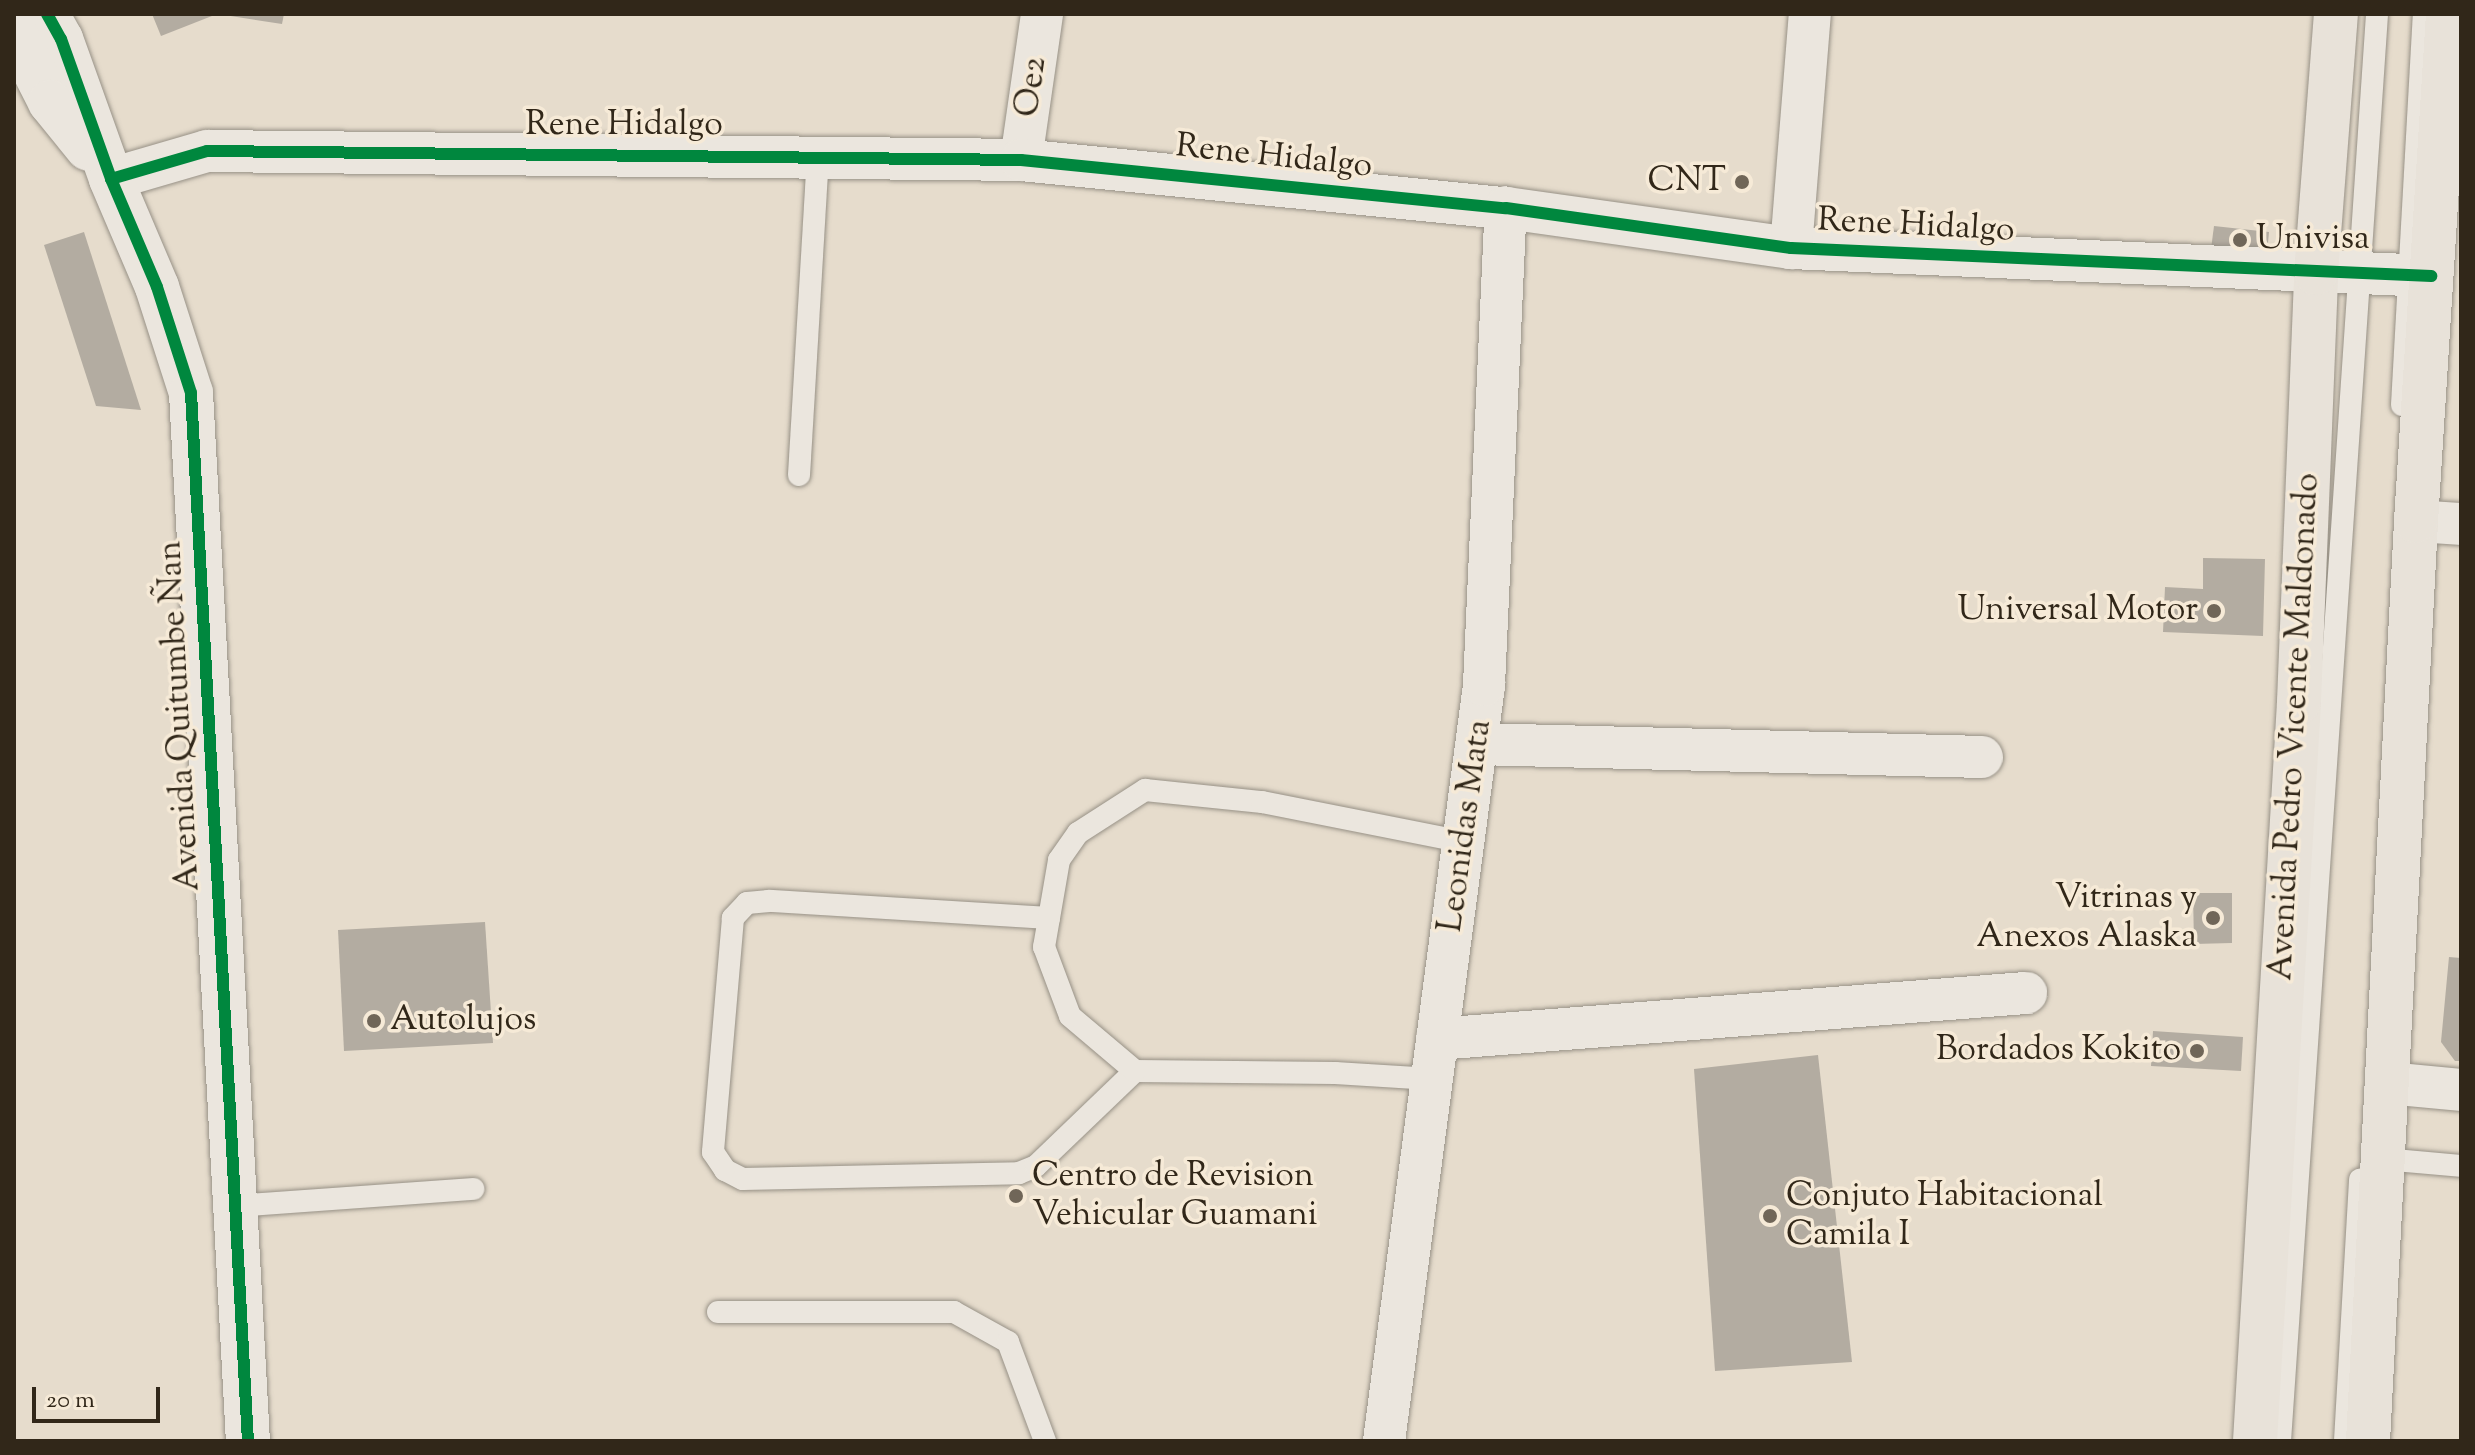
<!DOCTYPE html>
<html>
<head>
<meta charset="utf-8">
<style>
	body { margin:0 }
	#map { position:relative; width:2475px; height:1455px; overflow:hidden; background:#e6dccc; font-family:"Sorts Mill Goudy",serif }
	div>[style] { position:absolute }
	.building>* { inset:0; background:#b3aca1 }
	.roads { filter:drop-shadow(0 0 2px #979186) drop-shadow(0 0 2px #979186) }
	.lane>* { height:22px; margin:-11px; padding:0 11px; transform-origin:11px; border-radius:11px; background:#ebe6de }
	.street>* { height:42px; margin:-21px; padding:0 21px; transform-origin:21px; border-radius:21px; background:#ebe6de }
	.secondary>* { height:44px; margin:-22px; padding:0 22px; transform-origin:22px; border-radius:22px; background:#ebe6de }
	.primary>* { height:44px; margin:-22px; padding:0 22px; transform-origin:22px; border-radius:22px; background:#e8e2d9 }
	.cycleway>* { height:12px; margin:-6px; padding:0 6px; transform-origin:6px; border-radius:6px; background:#00873e }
	.dots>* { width:22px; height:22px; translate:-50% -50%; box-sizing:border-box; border:4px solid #f6ead7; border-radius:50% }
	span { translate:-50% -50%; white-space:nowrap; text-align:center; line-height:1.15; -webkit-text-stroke:7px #f6ead7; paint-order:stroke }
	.street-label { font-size:34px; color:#312719 }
	.poi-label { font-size:34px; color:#312719 }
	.right { translate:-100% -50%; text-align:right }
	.left { translate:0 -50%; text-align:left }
	.frame { position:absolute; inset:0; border:16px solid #312719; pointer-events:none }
	.scale { position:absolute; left:32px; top:1387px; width:128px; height:36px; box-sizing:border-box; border:4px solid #312719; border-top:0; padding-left:10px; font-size:24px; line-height:28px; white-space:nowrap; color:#312719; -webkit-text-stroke:6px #f6ead7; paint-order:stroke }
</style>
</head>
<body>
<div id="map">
	<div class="building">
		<div style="clip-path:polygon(152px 14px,217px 14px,161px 36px)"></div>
		<div style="clip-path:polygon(218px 14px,284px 14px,282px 24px)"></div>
		<div style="clip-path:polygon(2214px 226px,2269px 232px,2267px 254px,2211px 249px)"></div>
		<div style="clip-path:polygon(84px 232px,141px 410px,96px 406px,44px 245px)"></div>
		<div style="clip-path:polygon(2203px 558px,2265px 559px,2263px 636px,2163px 632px,2165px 587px,2203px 589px)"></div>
		<div style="clip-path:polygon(2193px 893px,2232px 893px,2232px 943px,2194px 944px)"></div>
		<div style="clip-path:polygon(485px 922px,493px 1043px,344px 1051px,338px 930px)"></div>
		<div style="clip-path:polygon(2449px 957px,2461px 958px,2461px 1061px,2455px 1061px,2441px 1042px)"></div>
		<div style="clip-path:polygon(2153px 1031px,2243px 1037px,2241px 1071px,2151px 1066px)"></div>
		<div style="clip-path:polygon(1818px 1055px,1852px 1362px,1715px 1371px,1694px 1069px)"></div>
	</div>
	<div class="roads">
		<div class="lane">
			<div style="left:2402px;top:405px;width:392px;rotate:-86.8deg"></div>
			<div style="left:799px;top:475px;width:320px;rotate:-86.6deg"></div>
			<div style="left:1049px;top:918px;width:281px;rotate:-176.5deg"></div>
			<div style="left:769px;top:901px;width:22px;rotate:175deg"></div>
			<div style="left:747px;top:903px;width:21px;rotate:133deg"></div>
			<div style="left:733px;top:918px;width:235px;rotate:94.9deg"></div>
			<div style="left:713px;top:1152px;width:22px;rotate:56deg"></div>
			<div style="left:725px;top:1170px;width:20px;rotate:27deg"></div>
			<div style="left:743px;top:1179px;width:276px;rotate:-1.2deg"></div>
			<div style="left:1019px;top:1173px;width:18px;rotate:-22deg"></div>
			<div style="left:1036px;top:1166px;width:137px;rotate:-43.8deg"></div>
			<div style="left:1135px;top:1071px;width:200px;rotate:0.6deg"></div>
			<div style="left:1335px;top:1073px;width:97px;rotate:3.5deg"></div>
			<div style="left:1135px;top:1071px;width:85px;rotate:-139.8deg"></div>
			<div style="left:1070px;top:1016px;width:74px;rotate:-110.6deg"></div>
			<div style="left:1044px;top:947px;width:88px;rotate:-80.2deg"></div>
			<div style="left:1059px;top:860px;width:33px;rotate:-55deg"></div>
			<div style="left:1078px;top:833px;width:80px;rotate:-32.7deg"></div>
			<div style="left:1145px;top:790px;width:118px;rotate:5.9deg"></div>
			<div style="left:1262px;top:802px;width:206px;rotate:11.2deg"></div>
			<div style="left:2383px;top:1159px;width:78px;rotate:5.1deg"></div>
			<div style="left:235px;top:1206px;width:239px;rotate:-4.1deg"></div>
			<div style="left:718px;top:1312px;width:236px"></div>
			<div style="left:954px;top:1312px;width:62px;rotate:29.1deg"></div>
			<div style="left:1008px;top:1342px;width:106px;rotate:69.5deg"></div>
			<div style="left:2280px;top:1441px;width:1430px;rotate:-86.11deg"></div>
			<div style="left:2345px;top:1441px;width:262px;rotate:-86.7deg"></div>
		</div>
		<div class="street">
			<div style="left:1021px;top:160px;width:148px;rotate:-81.8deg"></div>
			<div style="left:111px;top:179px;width:100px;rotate:-16.3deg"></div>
			<div style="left:207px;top:151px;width:814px;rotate:0.63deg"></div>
			<div style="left:1021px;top:160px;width:487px;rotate:5.7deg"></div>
			<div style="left:1506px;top:208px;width:288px;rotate:8deg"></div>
			<div style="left:1791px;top:248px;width:641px;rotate:2.51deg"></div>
			<div style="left:1791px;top:248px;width:235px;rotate:-85.4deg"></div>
			<div style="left:2416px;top:521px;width:45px;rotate:3.8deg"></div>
			<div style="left:1477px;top:744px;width:505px;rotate:1.47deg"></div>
			<div style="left:1437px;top:1039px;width:591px;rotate:-4.47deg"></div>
			<div style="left:2387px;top:1083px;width:74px;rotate:5.4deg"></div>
			<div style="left:1384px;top:1441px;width:763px;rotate:-82.46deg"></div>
			<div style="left:1484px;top:685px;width:478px;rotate:-87.4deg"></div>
		</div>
		<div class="secondary">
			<div style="left:47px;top:14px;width:29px;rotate:61deg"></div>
			<div style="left:61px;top:39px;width:149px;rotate:70.3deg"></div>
			<div style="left:111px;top:179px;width:117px;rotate:66.9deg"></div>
			<div style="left:157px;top:287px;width:111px;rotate:72.2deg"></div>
			<div style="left:191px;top:393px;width:1050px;rotate:86.89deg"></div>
			<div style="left:14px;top:31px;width:80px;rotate:63.1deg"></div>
			<div style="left:50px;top:102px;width:60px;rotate:51deg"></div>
		</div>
		<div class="primary">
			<div style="left:2255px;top:1441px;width:740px;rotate:-86.59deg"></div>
			<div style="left:2299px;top:702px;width:429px;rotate:-87.7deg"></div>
			<div style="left:2316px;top:273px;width:260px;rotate:-85.6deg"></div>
			<div style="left:2368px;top:1441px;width:921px;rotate:-87.01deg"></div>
			<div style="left:2416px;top:521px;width:508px;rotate:-86.39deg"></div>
		</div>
	</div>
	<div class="cycleway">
		<div style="left:47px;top:14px;width:29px;rotate:61deg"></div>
		<div style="left:61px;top:39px;width:149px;rotate:70.3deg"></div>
		<div style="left:111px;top:179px;width:117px;rotate:66.9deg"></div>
		<div style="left:157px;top:287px;width:111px;rotate:72.2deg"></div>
		<div style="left:191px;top:393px;width:1050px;rotate:86.89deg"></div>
		<div style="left:111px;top:179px;width:100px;rotate:-16.3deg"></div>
		<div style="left:207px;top:151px;width:814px;rotate:0.63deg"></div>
		<div style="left:1021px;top:160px;width:487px;rotate:5.7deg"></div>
		<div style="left:1506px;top:208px;width:288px;rotate:8deg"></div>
		<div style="left:1791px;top:248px;width:641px;rotate:2.51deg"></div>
	</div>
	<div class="dots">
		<div style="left:1742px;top:182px;background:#706658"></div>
		<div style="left:2240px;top:240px;background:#706658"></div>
		<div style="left:2214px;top:611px;background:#706658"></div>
		<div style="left:2213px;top:918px;background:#706658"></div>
		<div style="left:374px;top:1021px;background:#706658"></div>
		<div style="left:2197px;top:1051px;background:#706658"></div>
		<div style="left:1016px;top:1196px;background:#706658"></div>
		<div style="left:1770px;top:1216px;background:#706658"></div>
	</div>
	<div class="street-label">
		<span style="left:1032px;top:87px;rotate:-82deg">Oe2</span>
		<span style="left:624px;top:126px">Rene Hidalgo</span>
		<span style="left:1274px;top:157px;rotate:6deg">Rene Hidalgo</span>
		<span style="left:1916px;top:226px;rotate:3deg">Rene Hidalgo</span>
		<span style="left:180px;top:716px;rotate:-93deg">Avenida Quitumbe Ñan</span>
		<span style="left:2295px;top:727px;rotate:-87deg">Avenida Pedro Vicente Maldonado</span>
		<span style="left:1466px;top:826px;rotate:-82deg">Leonidas Mata</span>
	</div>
	<div class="poi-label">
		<span class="right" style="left:1726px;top:182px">CNT</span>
		<span class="left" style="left:2256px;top:240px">Univisa</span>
		<span class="right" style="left:2198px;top:611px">Universal Motor</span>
		<span class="right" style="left:2197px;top:918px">Vitrinas y<br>Anexos Alaska</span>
		<span class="left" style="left:390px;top:1021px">Autolujos</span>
		<span class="right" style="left:2181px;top:1051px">Bordados Kokito</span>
		<span class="left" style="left:1032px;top:1196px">Centro de Revision<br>Vehicular Guamani</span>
		<span class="left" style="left:1786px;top:1216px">Conjuto Habitacional<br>Camila I</span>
	</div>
	<div class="frame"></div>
	<div class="scale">20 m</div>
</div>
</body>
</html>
